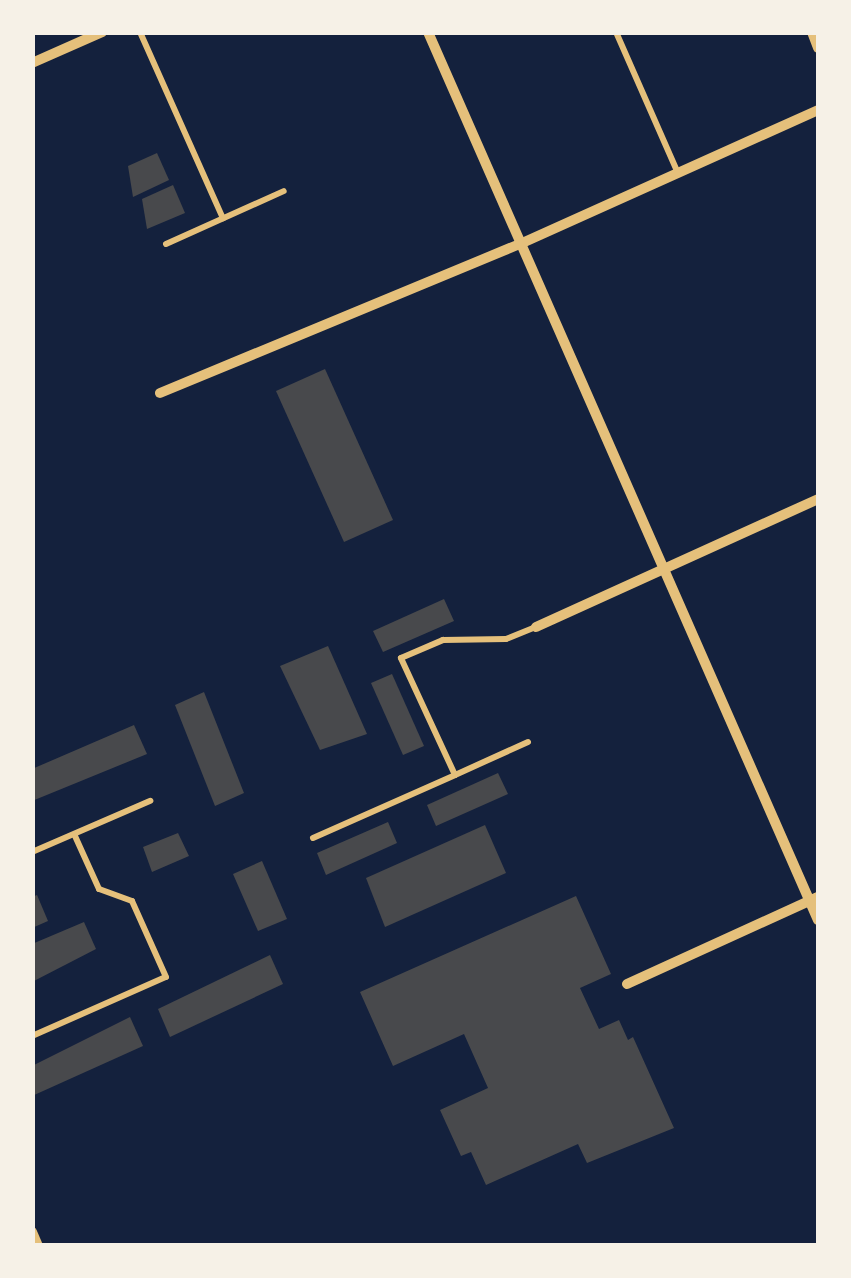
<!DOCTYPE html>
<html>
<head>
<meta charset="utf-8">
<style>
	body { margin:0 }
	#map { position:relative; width:851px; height:1278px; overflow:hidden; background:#14213d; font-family:"Fira Sans Condensed",sans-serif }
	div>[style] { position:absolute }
	.building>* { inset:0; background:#48494c }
	.service>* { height:6px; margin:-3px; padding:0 3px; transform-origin:3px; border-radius:3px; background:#e5c07b }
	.minor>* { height:10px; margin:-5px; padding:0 5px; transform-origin:5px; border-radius:5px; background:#e5c07b }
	span { translate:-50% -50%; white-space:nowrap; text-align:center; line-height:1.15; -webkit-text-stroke:8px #f6f1e7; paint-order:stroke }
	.frame { position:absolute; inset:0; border:35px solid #f6f1e7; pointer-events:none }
</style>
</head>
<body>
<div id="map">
	<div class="building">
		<div style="clip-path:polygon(157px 153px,169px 180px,133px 197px,128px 166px)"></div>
		<div style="clip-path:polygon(173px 185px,185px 213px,147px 229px,142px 199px)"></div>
		<div style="clip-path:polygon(325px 369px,393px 520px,344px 542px,276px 391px)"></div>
		<div style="clip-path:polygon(444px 599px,454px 621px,383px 652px,373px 631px)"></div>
		<div style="clip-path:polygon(328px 646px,367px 734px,320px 750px,280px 666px)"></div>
		<div style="clip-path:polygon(392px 674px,424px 746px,403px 755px,371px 683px)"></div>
		<div style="clip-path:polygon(204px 692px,244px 793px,215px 806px,175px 705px)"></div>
		<div style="clip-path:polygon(134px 725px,147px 754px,32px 801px,32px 769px)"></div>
		<div style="clip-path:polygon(498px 773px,508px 794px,436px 826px,427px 805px)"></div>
		<div style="clip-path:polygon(388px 822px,397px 843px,326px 875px,317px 853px)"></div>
		<div style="clip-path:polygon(485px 825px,506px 873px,385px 927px,366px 878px)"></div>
		<div style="clip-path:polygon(178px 833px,189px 856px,152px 872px,143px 847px)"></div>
		<div style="clip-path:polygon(262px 861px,287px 919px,258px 931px,233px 874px)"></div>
		<div style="clip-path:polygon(37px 895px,48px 921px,32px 928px,32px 897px)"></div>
		<div style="clip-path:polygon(576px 896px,611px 974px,580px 988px,599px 1029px,619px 1020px,628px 1040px,633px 1037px,674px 1128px,587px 1163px,578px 1144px,486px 1185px,471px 1152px,461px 1156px,440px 1110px,488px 1088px,464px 1034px,393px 1066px,360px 992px)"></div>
		<div style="clip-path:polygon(84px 922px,96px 949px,32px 982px,32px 944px)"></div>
		<div style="clip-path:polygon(270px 955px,283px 984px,170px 1037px,158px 1009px)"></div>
		<div style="clip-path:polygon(130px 1017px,143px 1046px,32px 1096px,32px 1066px)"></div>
	</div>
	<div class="service">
		<div style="left:140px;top:32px;width:204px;rotate:66deg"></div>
		<div style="left:616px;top:32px;width:154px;rotate:66.3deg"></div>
		<div style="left:166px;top:244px;width:129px;rotate:-24.2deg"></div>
		<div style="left:528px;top:742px;width:80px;rotate:155.7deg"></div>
		<div style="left:455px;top:775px;width:129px;rotate:-114.8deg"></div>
		<div style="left:401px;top:658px;width:46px;rotate:-23.2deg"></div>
		<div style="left:443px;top:640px;width:63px;rotate:-0.9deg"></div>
		<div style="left:506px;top:639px;width:32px;rotate:-22deg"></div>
		<div style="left:313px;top:838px;width:155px;rotate:-23.9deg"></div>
		<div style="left:32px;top:852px;width:129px;rotate:-23.4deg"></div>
		<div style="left:32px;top:1036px;width:146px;rotate:-23.8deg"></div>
		<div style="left:166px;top:977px;width:83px;rotate:-114.1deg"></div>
		<div style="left:132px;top:901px;width:35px;rotate:-160deg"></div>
		<div style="left:99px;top:889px;width:60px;rotate:-114.4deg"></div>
	</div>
	<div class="minor">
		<div style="left:428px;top:32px;width:970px;rotate:66.29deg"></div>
		<div style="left:812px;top:32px;width:17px;rotate:69deg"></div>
		<div style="left:32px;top:63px;width:77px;rotate:-23.9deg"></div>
		<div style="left:160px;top:393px;width:390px;rotate:-22.5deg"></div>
		<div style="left:520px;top:244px;width:327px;rotate:-24.2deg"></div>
		<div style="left:536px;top:627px;width:310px;rotate:-24.4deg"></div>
		<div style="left:627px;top:984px;width:210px;rotate:-24.5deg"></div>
		<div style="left:32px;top:1232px;width:15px;rotate:67deg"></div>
	</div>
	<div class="frame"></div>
</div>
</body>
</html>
